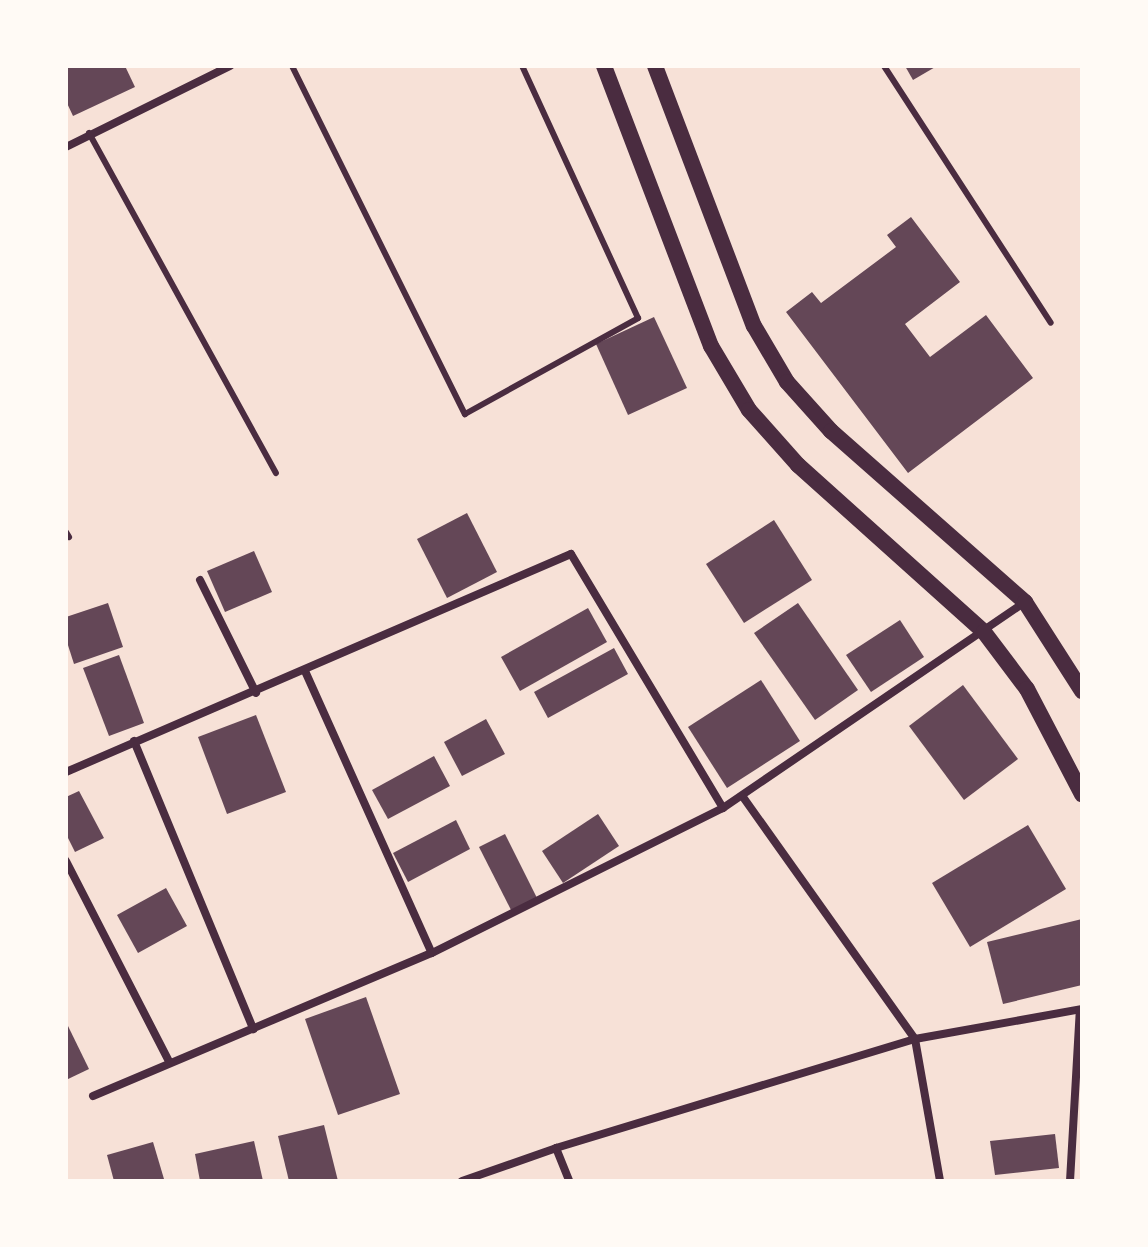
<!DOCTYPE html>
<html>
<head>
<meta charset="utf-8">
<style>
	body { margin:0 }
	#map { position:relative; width:1148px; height:1247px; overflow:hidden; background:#f7e1d7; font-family:"Libre Baskerville",serif }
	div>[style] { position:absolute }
	.building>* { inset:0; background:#644757 }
	.service>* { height:6px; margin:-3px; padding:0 3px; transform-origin:3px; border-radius:3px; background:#4a2c40 }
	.minor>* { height:8px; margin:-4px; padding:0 4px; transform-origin:4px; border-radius:4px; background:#4a2c40 }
	.secondary>* { height:16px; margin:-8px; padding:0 8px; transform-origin:8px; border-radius:8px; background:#4a2c40 }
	span { translate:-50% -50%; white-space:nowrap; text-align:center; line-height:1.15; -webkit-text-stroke:6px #fffaf5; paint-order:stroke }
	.frame { position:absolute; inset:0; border:68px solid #fffaf5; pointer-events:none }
</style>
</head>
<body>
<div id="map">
	<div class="building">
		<div style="clip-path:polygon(66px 66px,125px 66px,135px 87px,73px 116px,66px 101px)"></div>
		<div style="clip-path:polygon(905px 66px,937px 66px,913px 80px)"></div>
		<div style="clip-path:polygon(911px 217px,960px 282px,905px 324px,930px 357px,986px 315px,1033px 378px,908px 473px,786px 312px,812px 292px,821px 303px,896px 247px,887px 235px)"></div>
		<div style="clip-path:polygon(654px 317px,687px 388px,628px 415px,596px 344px)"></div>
		<div style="clip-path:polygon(467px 513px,497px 572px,447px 598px,417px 539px)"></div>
		<div style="clip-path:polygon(774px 520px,812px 580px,744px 623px,706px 564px)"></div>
		<div style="clip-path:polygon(254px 551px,272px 592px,225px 612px,207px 571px)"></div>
		<div style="clip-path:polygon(108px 603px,123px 647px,74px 664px,66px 639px,66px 617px)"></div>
		<div style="clip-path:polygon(798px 603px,858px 690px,815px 720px,754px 633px)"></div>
		<div style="clip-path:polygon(588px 608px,607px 642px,520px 691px,501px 657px)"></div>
		<div style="clip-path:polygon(900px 620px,924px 657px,871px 692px,846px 655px)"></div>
		<div style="clip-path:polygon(614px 648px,628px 674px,548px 718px,534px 692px)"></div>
		<div style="clip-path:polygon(119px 655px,144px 723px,109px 736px,83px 668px)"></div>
		<div style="clip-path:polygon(761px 680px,800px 741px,727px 788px,688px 727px)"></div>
		<div style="clip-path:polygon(963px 685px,1018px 759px,964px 800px,909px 726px)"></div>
		<div style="clip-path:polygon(256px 715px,286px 792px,227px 814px,198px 737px)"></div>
		<div style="clip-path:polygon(486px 719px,505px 754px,462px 776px,444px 742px)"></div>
		<div style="clip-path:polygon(434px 756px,450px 786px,388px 819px,372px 790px)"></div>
		<div style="clip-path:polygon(79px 791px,104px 838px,75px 852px,66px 834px,66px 797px)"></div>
		<div style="clip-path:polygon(598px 814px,619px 846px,563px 883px,542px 851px)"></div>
		<div style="clip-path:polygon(456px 820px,470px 849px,408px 882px,393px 853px)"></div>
		<div style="clip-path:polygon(1028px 825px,1066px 889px,970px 947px,932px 883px)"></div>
		<div style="clip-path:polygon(505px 834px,537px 898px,511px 910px,479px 847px)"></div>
		<div style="clip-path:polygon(166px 888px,187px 926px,138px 953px,117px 915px)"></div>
		<div style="clip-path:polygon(1082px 919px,1082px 985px,1003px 1004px,987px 942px)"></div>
		<div style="clip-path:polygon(366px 997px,400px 1094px,338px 1115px,305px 1019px)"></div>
		<div style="clip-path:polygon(68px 1026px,89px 1069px,66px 1080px,66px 1027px)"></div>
		<div style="clip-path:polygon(324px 1125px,338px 1181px,289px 1181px,278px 1136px)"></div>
		<div style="clip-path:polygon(1055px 1134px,1059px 1168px,995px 1175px,990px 1141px)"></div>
		<div style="clip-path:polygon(254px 1141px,263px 1181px,200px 1181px,195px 1154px)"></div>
		<div style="clip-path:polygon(153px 1142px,164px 1179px,114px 1181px,107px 1155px)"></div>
	</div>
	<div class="service">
		<div style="left:292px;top:66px;width:389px;rotate:63.6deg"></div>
		<div style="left:465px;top:414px;width:198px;rotate:-29deg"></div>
		<div style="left:638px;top:318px;width:277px;rotate:-114.7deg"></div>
		<div style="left:884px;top:66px;width:306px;rotate:57deg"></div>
		<div style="left:89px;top:133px;width:388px;rotate:61.2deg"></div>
		<div style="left:66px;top:532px;width:6px;rotate:59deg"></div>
	</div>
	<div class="minor">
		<div style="left:66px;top:147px;width:183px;rotate:-26.3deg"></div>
		<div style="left:200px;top:580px;width:126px;rotate:63.6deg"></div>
		<div style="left:305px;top:671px;width:309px;rotate:65.8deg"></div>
		<div style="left:134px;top:741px;width:312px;rotate:67.5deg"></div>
		<div style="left:66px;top:772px;width:550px;rotate:-23.35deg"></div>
		<div style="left:571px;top:554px;width:296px;rotate:59.1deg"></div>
		<div style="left:743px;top:797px;width:297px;rotate:54.6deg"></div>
		<div style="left:915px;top:1039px;width:144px;rotate:80deg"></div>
		<div style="left:66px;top:861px;width:227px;rotate:62.8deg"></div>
		<div style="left:93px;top:1096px;width:368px;rotate:-22.9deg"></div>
		<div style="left:432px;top:953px;width:325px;rotate:-26.5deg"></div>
		<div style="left:723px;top:808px;width:366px;rotate:-34.3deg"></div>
		<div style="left:556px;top:1148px;width:35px;rotate:68deg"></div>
		<div style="left:462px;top:1181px;width:100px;rotate:-19.3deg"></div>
		<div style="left:556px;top:1148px;width:375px;rotate:-16.9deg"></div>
		<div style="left:915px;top:1039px;width:170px;rotate:-10.2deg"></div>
		<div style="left:1070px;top:1181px;width:171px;rotate:-86.7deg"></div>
	</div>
	<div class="secondary">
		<div style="left:604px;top:66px;width:300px;rotate:69.1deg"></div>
		<div style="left:711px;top:346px;width:74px;rotate:59.3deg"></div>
		<div style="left:749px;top:410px;width:74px;rotate:48.3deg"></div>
		<div style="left:798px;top:465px;width:250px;rotate:41.9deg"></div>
		<div style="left:984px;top:632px;width:71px;rotate:53deg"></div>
		<div style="left:1027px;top:689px;width:119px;rotate:62.4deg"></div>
		<div style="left:655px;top:66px;width:278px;rotate:69.2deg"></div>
		<div style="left:754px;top:326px;width:65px;rotate:59.5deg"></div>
		<div style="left:787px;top:382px;width:66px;rotate:48.1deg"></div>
		<div style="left:831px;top:431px;width:259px;rotate:41.4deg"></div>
		<div style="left:1025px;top:602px;width:106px;rotate:57.4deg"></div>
	</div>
	<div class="frame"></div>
</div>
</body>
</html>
